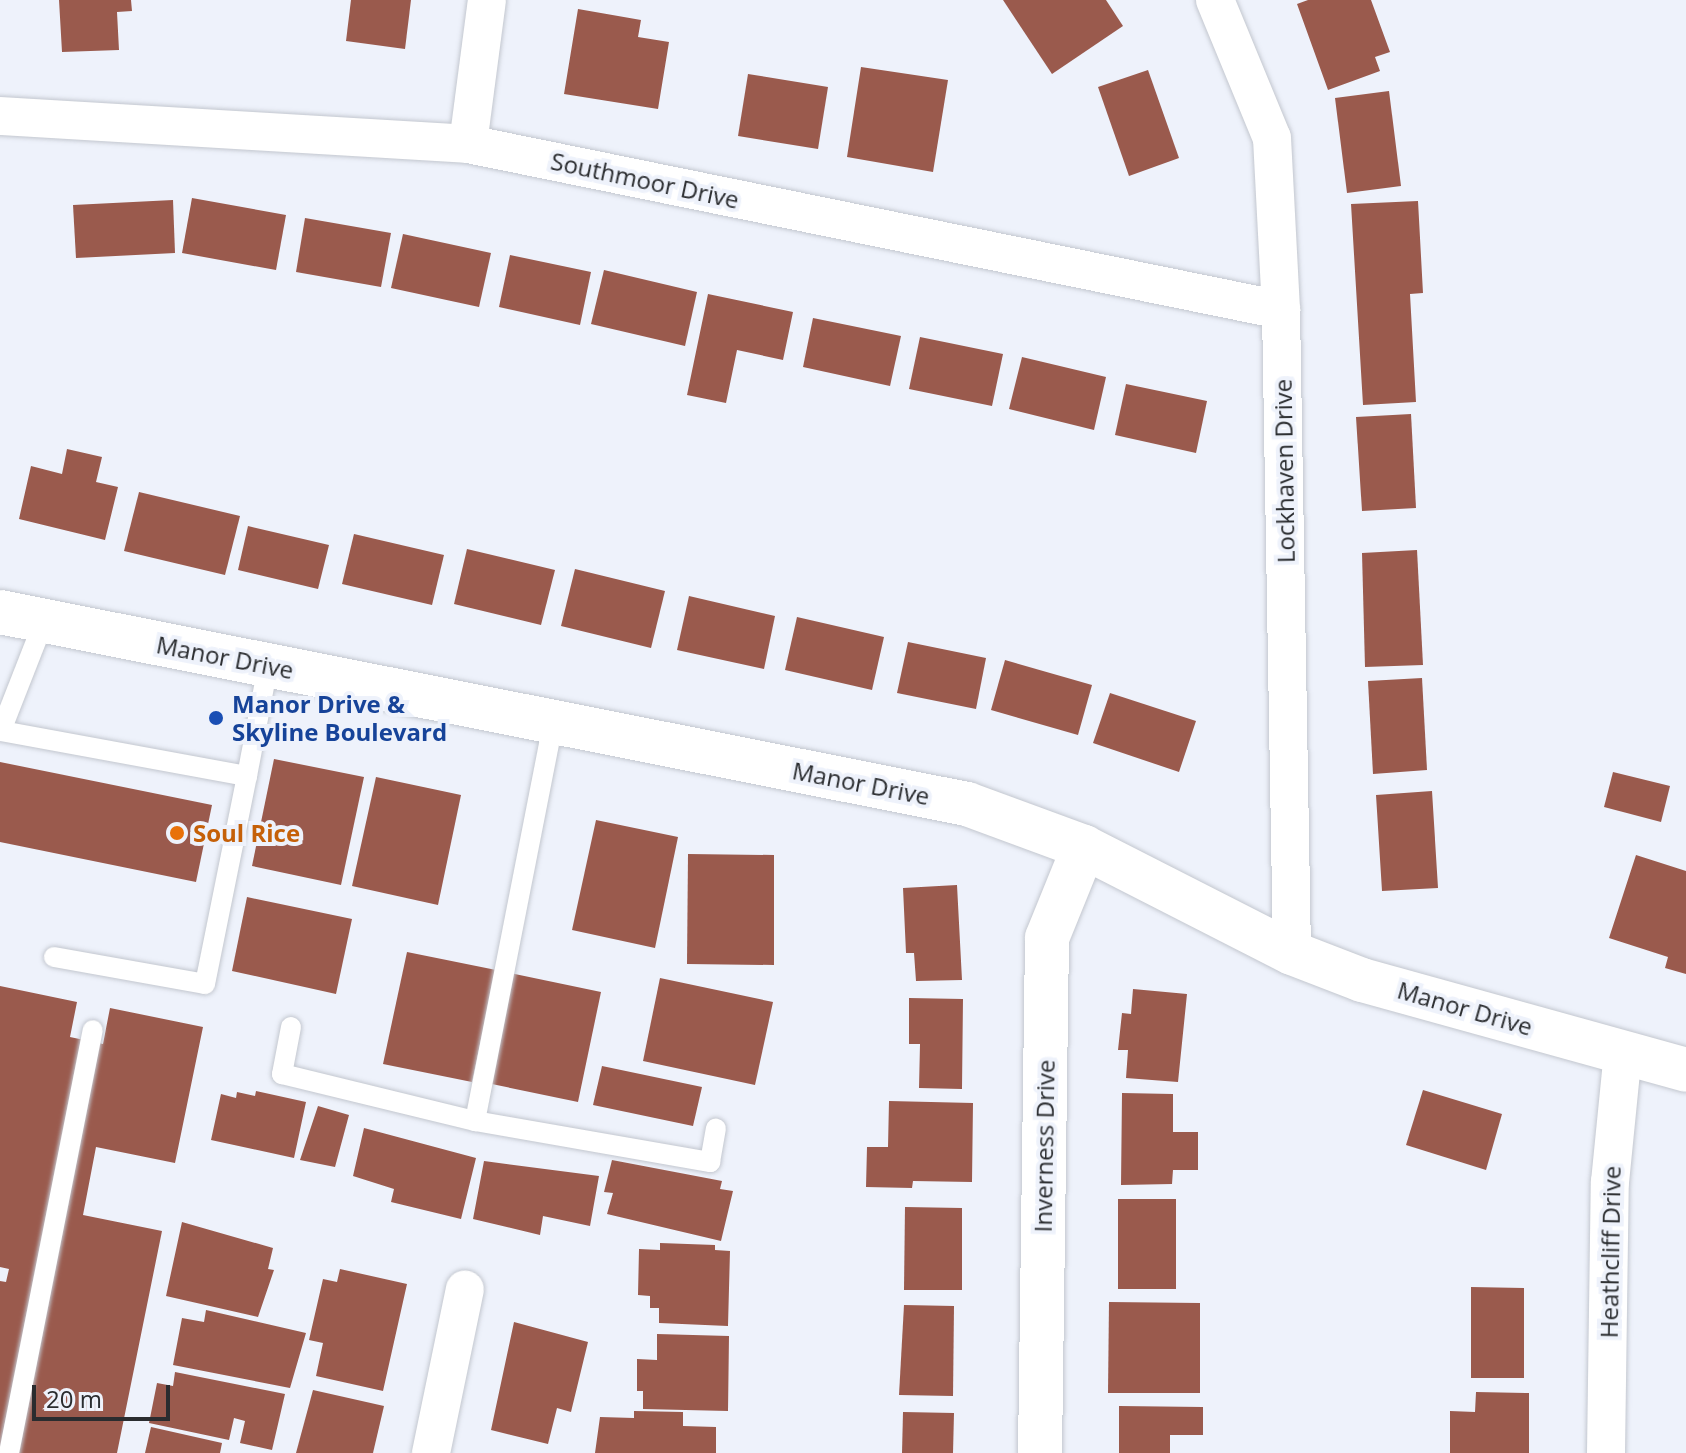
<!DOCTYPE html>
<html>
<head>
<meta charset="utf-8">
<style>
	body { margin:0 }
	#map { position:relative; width:1686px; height:1453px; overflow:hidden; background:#eef2fb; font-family:"Open Sans",sans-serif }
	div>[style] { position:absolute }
	.building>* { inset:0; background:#9a5a4d }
	.roads { filter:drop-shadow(0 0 2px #c3c7cf) drop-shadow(0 0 2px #c3c7cf) }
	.service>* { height:20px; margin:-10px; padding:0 10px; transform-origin:10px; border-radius:10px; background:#fff }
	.minor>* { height:38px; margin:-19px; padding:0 19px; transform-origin:19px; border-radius:19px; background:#fff }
	.tertiary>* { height:44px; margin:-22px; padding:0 22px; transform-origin:22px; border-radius:22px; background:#fff }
	.dots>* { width:22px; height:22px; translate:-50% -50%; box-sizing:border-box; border:4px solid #eef2fb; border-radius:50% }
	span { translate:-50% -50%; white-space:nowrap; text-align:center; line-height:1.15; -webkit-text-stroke:8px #eef2fb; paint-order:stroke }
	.street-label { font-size:24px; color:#2a2c2f }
	.transit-label { font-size:24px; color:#164399; font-weight:700 }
	.left { translate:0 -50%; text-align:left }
	.food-label { font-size:24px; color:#c56008; font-weight:700 }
	.scale { position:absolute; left:32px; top:1385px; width:138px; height:36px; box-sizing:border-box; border:4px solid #2a2c2f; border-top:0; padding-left:10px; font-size:24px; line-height:28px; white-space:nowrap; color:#2a2c2f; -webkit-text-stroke:6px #eef2fb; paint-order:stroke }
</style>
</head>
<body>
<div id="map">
	<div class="building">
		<div style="clip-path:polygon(59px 0,131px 0,132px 11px,117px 12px,119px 50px,62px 52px)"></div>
		<div style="clip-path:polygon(351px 0,411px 0,405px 49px,346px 41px)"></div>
		<div style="clip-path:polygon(1003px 0,1106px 0,1123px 26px,1052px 74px)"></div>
		<div style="clip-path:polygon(1308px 0,1371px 0,1390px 52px,1375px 57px,1380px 71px,1328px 90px,1297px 4px)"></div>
		<div style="clip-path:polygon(578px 9px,641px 20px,638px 37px,669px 42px,658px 109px,564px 94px)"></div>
		<div style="clip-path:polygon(861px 67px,948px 80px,933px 172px,847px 157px)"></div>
		<div style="clip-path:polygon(1148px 70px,1179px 158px,1129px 176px,1098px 87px)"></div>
		<div style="clip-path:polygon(748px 74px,828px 87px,818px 149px,738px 136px)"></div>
		<div style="clip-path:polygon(1389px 91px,1401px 186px,1347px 193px,1335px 98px)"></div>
		<div style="clip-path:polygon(192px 198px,286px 215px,276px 270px,182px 253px)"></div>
		<div style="clip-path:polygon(173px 200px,175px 253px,76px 258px,73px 205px)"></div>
		<div style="clip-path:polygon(1418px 201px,1423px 293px,1410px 294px,1416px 402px,1363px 405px,1351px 204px)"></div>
		<div style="clip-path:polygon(305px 218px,391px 233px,381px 287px,296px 272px)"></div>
		<div style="clip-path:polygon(403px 234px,491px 253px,479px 307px,391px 288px)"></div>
		<div style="clip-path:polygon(510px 255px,591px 272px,580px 325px,499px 307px)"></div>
		<div style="clip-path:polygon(604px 270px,697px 292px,685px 346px,591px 324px)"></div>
		<div style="clip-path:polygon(708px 294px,793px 312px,783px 360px,737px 350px,726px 403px,687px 395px)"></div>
		<div style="clip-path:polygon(813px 318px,901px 336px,890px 386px,803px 367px)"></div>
		<div style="clip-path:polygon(920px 337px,1003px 354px,992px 406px,909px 389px)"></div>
		<div style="clip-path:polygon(1022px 357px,1106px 377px,1094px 430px,1009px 409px)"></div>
		<div style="clip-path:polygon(1126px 384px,1207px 401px,1196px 453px,1115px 435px)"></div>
		<div style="clip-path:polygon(1411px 414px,1416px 508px,1362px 511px,1356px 417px)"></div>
		<div style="clip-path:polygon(67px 449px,102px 457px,96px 482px,118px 487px,105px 540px,19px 519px,31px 466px,62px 474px)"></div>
		<div style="clip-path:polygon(139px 492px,240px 516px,225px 575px,124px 551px)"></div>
		<div style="clip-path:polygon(248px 526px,329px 545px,318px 589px,238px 570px)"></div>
		<div style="clip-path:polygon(354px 534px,444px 555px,432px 605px,342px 584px)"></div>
		<div style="clip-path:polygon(467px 549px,555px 570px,541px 625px,454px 604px)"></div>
		<div style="clip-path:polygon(1417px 550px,1423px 665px,1365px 667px,1362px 553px)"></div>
		<div style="clip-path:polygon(575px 569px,665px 591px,651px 648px,561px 626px)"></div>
		<div style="clip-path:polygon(689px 596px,775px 616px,764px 669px,677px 650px)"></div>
		<div style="clip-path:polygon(797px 617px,884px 637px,872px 690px,785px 670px)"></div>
		<div style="clip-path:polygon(908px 642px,986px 658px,976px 709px,897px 693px)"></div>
		<div style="clip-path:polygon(1005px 660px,1092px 685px,1078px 735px,991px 710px)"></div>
		<div style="clip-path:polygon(1422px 678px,1427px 770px,1373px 774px,1368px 681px)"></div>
		<div style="clip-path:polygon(1110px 693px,1196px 721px,1179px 772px,1093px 743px)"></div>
		<div style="clip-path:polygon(274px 759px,364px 777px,341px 885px,252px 866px)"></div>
		<div style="clip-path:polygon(0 762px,212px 805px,196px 882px,0 842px)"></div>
		<div style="clip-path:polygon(1613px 772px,1670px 786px,1661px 822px,1604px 807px)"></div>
		<div style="clip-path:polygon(376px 777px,461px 795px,438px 905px,352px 886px)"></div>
		<div style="clip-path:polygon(1432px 791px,1438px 888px,1382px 891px,1376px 795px)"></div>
		<div style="clip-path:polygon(596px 820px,678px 837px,655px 948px,572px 930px)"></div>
		<div style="clip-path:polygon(688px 854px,774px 855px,774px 965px,687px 964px)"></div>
		<div style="clip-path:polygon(1636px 855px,1686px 871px,1686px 974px,1665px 968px,1668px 957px,1609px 938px)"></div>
		<div style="clip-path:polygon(957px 885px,962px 980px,916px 981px,914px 953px,906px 953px,903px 888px)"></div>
		<div style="clip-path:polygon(247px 897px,352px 919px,336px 994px,232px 971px)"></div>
		<div style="clip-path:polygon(407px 952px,496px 970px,472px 1082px,383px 1064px)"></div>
		<div style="clip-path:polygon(510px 973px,601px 992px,578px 1102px,487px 1083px)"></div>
		<div style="clip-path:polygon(660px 978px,773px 1002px,755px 1085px,643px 1061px)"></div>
		<div style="clip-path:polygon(0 986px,77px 1002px,70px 1037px,103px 1044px,110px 1008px,203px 1027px,175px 1163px,96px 1147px,83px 1215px,162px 1231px,117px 1453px,0 1453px,0 1281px,6px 1282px,9px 1269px,0 1267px)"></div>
		<div style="clip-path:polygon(1133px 989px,1187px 994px,1178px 1082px,1126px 1078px,1128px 1050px,1118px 1050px,1122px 1013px,1131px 1014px)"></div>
		<div style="clip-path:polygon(909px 998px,963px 999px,962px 1089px,919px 1088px,920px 1044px,909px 1044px)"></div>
		<div style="clip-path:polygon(602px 1066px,702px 1087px,693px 1126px,593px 1105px)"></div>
		<div style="clip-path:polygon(1423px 1090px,1502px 1114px,1486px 1170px,1406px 1145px)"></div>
		<div style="clip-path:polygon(256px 1091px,306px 1102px,294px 1158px,211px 1140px,221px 1094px,236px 1098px,237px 1092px,255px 1096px)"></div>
		<div style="clip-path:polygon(1122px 1093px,1173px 1094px,1173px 1132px,1198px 1132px,1198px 1170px,1173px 1170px,1172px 1184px,1121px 1185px)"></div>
		<div style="clip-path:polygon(889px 1101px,973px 1103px,972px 1182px,913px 1181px,912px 1188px,866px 1187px,867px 1147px,888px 1147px)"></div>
		<div style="clip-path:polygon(318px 1106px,349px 1115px,335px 1167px,300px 1160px)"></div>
		<div style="clip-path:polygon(364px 1128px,476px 1158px,461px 1219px,391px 1202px,394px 1189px,353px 1176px)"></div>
		<div style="clip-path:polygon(612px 1160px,722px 1181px,720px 1189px,733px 1191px,721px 1241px,607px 1214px,613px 1193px,604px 1192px)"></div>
		<div style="clip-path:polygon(484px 1161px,599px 1176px,590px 1226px,543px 1216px,540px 1235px,473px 1219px)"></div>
		<div style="clip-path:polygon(1118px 1199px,1176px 1199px,1176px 1289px,1118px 1289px)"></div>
		<div style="clip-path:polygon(905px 1207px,962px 1208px,962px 1290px,904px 1290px)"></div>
		<div style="clip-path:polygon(182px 1222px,273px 1248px,268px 1269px,274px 1270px,258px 1317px,166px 1296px)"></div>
		<div style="clip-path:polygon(660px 1243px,715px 1245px,715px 1250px,730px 1251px,728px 1326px,659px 1323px,659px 1308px,650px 1308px,650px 1296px,638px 1295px,639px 1249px,660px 1250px)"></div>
		<div style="clip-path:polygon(340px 1269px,407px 1284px,383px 1391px,316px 1376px,323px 1343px,309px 1340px,323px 1279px,337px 1282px)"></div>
		<div style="clip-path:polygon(1471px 1287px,1524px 1288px,1524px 1378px,1471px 1378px)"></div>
		<div style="clip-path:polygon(1109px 1302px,1200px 1303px,1200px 1393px,1108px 1393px)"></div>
		<div style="clip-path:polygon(904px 1305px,954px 1306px,953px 1396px,899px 1395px)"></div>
		<div style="clip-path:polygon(206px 1310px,306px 1333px,290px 1388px,173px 1365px,182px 1318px,204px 1322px)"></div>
		<div style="clip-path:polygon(514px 1322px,588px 1342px,571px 1412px,557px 1408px,548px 1444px,491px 1430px)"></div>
		<div style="clip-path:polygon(657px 1334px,729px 1336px,728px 1411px,643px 1409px,643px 1391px,637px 1391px,637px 1359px,657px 1360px)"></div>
		<div style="clip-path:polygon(175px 1372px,285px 1394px,272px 1450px,240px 1443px,245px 1421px,234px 1418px,229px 1440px,149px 1423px,157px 1383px,173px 1386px)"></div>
		<div style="clip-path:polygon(313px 1390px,384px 1406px,373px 1453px,296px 1453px)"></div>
		<div style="clip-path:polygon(1476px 1392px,1529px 1393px,1529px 1453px,1450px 1453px,1450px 1411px,1475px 1412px)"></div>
		<div style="clip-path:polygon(1119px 1406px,1203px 1407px,1203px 1435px,1170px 1435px,1170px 1453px,1119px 1453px)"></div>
		<div style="clip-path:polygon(634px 1411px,683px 1412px,683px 1426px,716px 1427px,716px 1453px,595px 1453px,600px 1417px,634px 1418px)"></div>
		<div style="clip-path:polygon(903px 1412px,954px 1413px,953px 1453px,902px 1453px)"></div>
		<div style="clip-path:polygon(151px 1427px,222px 1443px,220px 1453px,145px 1453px)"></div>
	</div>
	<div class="roads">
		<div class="service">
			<div style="left:44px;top:621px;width:118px;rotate:111.4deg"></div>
			<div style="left:1px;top:731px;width:250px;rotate:10.4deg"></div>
			<div style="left:247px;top:776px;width:112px;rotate:-79.2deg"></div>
			<div style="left:54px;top:957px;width:153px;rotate:10.1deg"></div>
			<div style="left:205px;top:984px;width:212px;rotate:-78.6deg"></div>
			<div style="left:291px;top:1027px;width:48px;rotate:100.8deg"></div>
			<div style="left:282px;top:1074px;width:199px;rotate:13.7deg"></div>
			<div style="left:475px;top:1121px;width:407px;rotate:-78.9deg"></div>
			<div style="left:475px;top:1121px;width:239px;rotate:9.9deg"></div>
			<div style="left:710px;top:1162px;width:34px;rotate:-80deg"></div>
			<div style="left:9px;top:1453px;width:431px;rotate:-78.8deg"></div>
		</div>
		<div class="minor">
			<div style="left:1215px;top:0;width:149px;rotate:67.6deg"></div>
			<div style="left:1272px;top:138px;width:172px;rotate:87deg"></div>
			<div style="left:1281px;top:310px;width:643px;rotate:89.02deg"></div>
			<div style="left:0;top:116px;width:469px;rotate:3.4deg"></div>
			<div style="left:468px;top:144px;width:830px;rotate:11.54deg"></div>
			<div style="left:468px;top:144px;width:145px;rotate:-82.5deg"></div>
			<div style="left:431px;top:1453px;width:167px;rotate:-78.3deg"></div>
			<div style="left:1606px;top:1453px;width:271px;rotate:-89.2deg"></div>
			<div style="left:1610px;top:1182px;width:131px;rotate:-84.3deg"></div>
		</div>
		<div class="tertiary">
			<div style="left:0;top:612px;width:986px;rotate:11.23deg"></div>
			<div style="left:967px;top:804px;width:125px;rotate:20.2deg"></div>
			<div style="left:1084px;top:847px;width:233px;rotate:27deg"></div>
			<div style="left:1292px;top:953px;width:75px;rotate:21.1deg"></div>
			<div style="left:1362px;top:980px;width:336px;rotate:15.5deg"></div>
			<div style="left:1040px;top:1453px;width:515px;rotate:-89.22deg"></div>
			<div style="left:1047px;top:938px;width:98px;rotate:-67.9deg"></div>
		</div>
	</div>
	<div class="dots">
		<div style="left:216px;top:718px;background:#1a4fb4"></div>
		<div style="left:177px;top:833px;background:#e8710a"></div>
	</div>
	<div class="street-label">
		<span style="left:645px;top:180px;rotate:12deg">Southmoor Drive</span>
		<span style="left:1284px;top:471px;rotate:-91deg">Lockhaven Drive</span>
		<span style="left:225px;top:657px;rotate:11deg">Manor Drive</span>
		<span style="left:861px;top:783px;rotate:11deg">Manor Drive</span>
		<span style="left:1465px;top:1008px;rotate:16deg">Manor Drive</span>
		<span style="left:1044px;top:1146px;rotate:-89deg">Inverness Drive</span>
		<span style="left:1610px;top:1252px;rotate:-89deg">Heathcliff Drive</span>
	</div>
	<div class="transit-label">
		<span class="left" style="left:232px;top:718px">Manor Drive &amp;<br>Skyline Boulevard</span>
	</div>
	<div class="food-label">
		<span class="left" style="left:193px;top:833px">Soul Rice</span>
	</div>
	<div class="scale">20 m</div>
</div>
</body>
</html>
